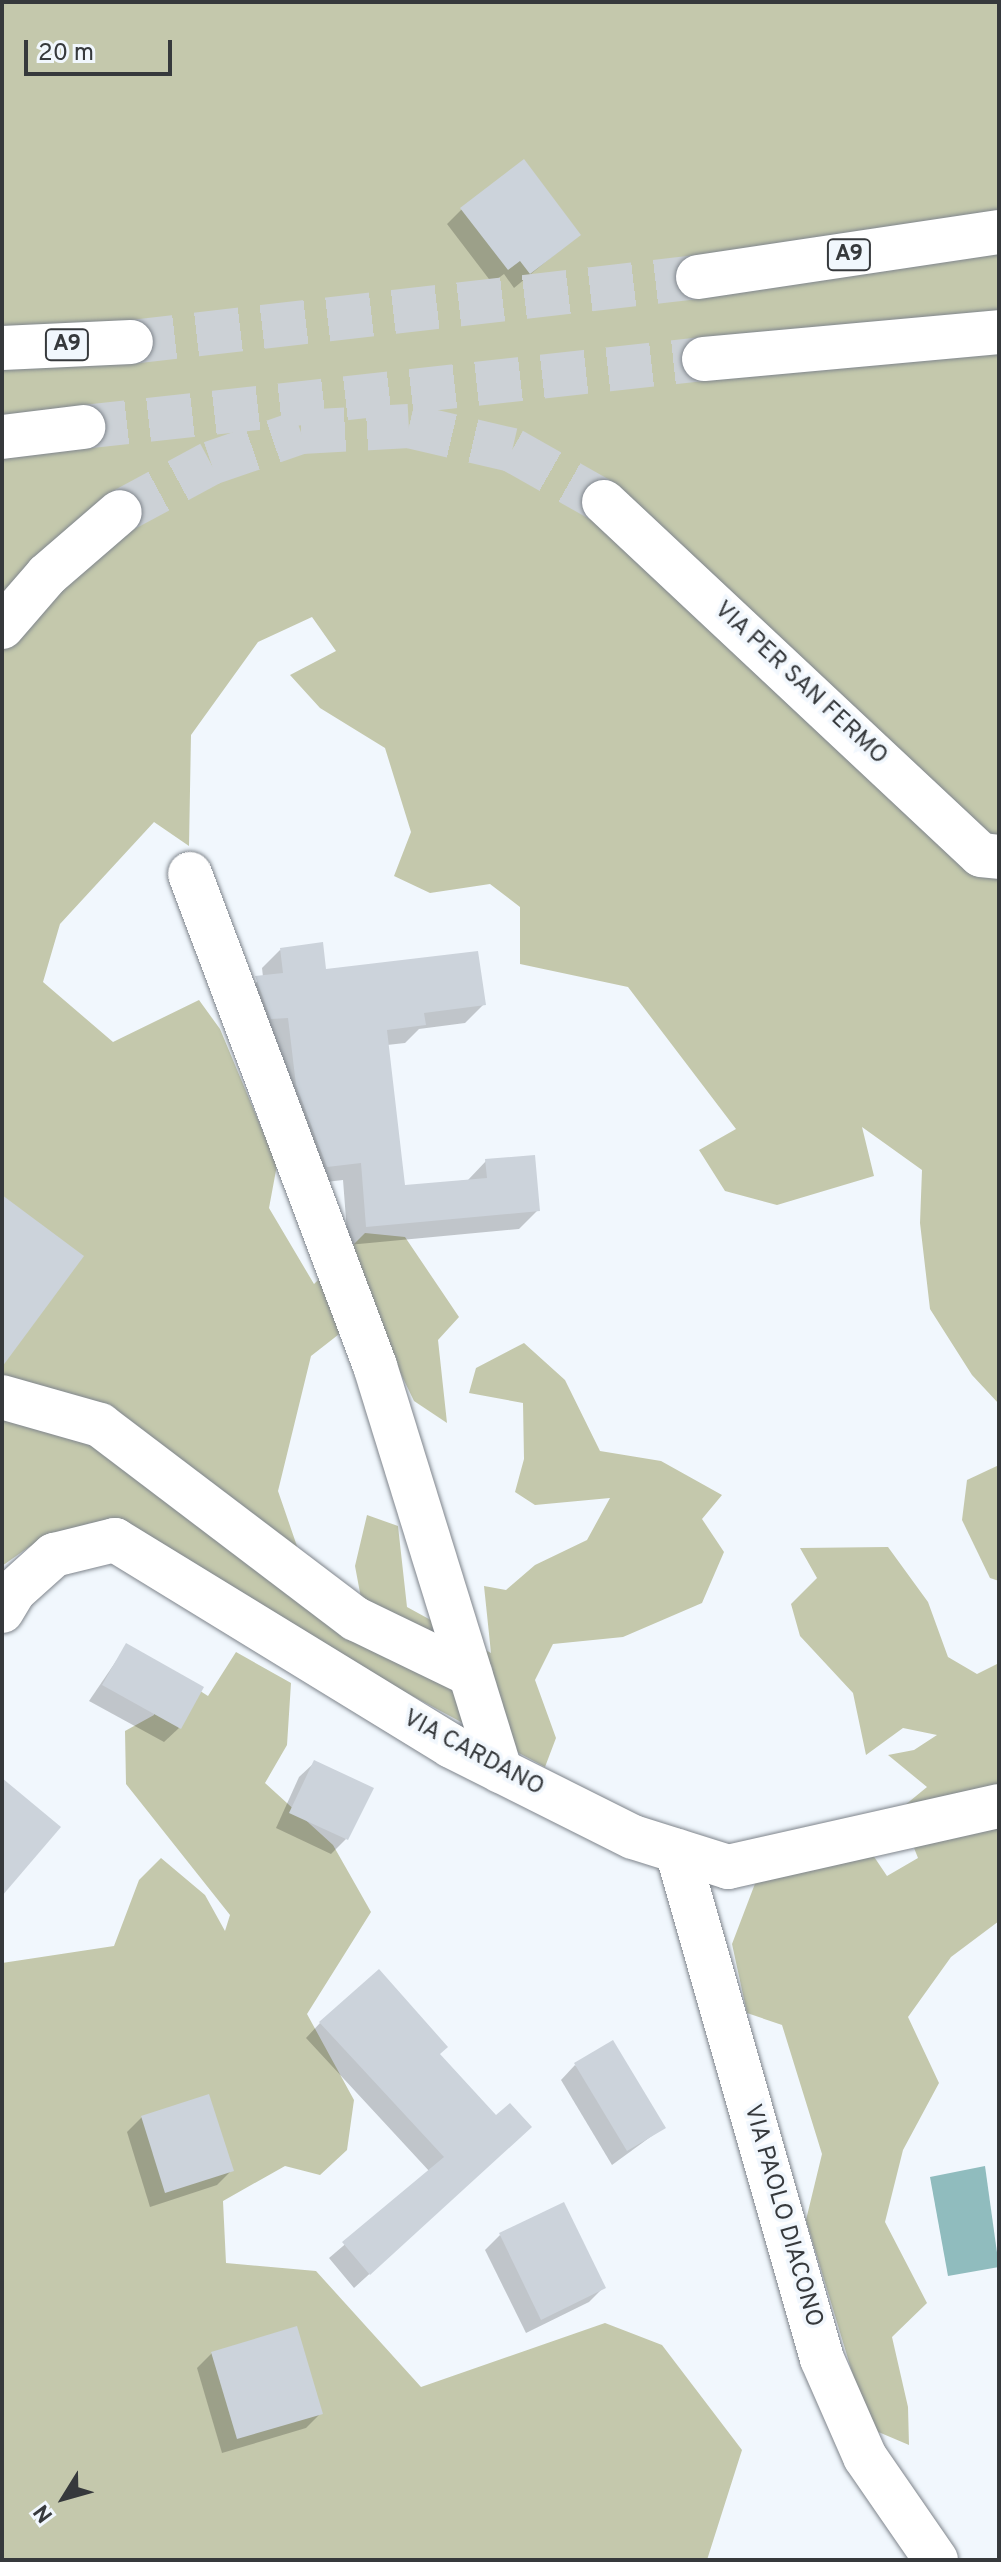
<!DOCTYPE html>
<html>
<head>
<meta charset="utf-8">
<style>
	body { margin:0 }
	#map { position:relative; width:1001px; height:2562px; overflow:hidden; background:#f1f7fd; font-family:Overpass,sans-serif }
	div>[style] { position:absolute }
	.green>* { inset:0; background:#c4c8ac }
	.water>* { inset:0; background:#90bcbe }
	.shadow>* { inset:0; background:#0003 }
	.building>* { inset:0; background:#ccd3db }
	.major-tunnel>* { height:44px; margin-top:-22px; transform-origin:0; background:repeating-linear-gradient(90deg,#ccd1d6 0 44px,transparent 0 66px) }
	.highway-tunnel>* { height:44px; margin-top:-22px; transform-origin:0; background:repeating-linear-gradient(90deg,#ccd1d6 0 44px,transparent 0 66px) }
	.roads { filter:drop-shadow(0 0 2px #7f858c) drop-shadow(0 0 2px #7f858c) }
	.minor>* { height:44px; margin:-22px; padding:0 22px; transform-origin:22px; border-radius:22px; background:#fff }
	.major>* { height:44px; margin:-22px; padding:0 22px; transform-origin:22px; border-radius:22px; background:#fff }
	.highway>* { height:44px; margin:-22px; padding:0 22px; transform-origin:22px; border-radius:22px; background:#fff }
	span { translate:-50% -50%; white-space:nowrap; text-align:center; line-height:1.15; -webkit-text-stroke:7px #f1f7fd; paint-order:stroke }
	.shield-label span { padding:2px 6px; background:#f1f7fd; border:2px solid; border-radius:6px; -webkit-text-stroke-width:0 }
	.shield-label { font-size:22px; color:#36393c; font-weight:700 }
	.street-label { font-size:24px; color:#36393c }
	.frame { position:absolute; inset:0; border:4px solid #36393c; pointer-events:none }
	.north { position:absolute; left:24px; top:2458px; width:80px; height:80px; -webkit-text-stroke:6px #f1f7fd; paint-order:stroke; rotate:233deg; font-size:22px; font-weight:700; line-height:32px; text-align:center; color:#36393c }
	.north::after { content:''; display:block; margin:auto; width:28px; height:36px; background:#36393c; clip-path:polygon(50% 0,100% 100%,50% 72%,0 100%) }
	.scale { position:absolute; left:24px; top:40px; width:148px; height:36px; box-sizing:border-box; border:4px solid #36393c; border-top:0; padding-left:10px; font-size:24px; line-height:28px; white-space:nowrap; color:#36393c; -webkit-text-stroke:6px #f1f7fd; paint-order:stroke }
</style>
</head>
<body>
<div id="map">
	<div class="green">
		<div style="clip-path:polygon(2px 2px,999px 2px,999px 1404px,972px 1375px,930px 1309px,920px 1223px,922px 1170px,862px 1127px,874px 1176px,777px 1205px,725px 1191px,699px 1150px,736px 1129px,628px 987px,520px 964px,520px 907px,490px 884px,430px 893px,394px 876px,411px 832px,385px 748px,320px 708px,290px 675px,336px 651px,312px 617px,258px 642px,191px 735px,189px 846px,154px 822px,60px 924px,43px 982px,113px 1042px,199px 1000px,220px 1029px,277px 1165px,269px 1208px,314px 1284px,365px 1233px,405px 1237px,459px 1317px,438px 1340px,447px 1423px,414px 1401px,370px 1310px,311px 1356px,278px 1491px,299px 1552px,361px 1598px,355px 1566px,367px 1515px,398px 1526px,407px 1607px,491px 1653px,484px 1586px,506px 1590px,535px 1565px,587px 1540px,610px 1498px,535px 1505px,515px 1492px,524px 1459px,523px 1403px,469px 1393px,476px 1368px,524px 1343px,565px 1380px,600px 1451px,661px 1461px,722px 1495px,702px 1519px,724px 1552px,702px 1603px,623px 1637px,553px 1644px,535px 1680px,556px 1738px,545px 1767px,90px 1523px,29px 1547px,2px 1566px)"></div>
		<div style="clip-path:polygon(999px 1465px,999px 1581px,990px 1578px,962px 1520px,967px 1480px)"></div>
		<div style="clip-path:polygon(888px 1547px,928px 1602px,948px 1657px,977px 1674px,999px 1663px,999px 1921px,951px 1957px,908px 2017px,939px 2083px,903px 2150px,885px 2222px,927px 2303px,892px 2337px,908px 2407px,909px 2445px,869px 2428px,806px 2220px,822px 2154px,782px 2025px,747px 2013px,732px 1944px,756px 1881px,850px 1821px,887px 1876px,918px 1858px,899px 1810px,927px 1787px,888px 1755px,914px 1750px,937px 1735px,903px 1728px,866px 1755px,853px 1693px,800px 1636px,791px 1604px,817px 1578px,800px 1548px)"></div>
		<div style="clip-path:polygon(236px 1652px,291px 1683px,287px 1745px,265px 1783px,333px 1845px,371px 1912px,307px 2014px,354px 2100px,347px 2150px,320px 2175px,285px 2166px,223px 2201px,226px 2263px,316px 2271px,421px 2387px,605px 2323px,662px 2345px,742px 2450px,707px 2560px,2px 2560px,2px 1963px,114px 1946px,139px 1880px,161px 1858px,205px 1895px,225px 1931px,230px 1915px,126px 1784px,125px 1731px,154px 1715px,160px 1678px,183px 1680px,208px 1696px)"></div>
	</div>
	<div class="water">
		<div style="clip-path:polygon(985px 2166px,999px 2267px,948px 2276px,930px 2177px)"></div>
	</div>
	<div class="shadow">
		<div style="clip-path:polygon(462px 209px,578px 235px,514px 288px,504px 274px,492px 283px,447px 224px)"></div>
		<div style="clip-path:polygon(280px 950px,325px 971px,484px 1004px,465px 1023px,419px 1029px,405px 1043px,387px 1045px,404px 1188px,468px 1180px,486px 1161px,538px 1210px,519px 1229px,348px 1245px,343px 1180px,308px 1184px,238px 997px,263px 977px,262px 968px)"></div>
		<div style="clip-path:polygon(127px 1645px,179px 1728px,164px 1742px,89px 1701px)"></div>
		<div style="clip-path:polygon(314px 1763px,346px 1839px,331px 1854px,276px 1828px,299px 1777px)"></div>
		<div style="clip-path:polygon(320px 2023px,438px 2054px,514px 2142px,354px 2288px,329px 2258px,430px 2172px,306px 2038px)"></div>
		<div style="clip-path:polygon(575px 2065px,664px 2127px,612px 2165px,561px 2080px)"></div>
		<div style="clip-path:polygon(142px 2117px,232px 2170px,217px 2185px,150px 2207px,127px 2132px)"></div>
		<div style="clip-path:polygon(500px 2235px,604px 2287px,589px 2302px,526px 2333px,485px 2250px)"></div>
		<div style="clip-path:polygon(212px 2353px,321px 2413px,306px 2428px,222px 2453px,197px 2368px)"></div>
	</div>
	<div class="building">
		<div style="clip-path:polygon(524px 159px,581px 235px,530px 274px,520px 261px,508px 270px,460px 208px)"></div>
		<div style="clip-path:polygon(323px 942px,326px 969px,478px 951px,486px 1005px,424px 1013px,426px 1025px,387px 1030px,405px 1185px,487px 1178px,485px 1159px,535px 1155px,540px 1211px,366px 1227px,361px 1163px,327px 1167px,296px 1085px,288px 1018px,271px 1019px,255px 976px,283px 973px,280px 948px)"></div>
		<div style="clip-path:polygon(2px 1195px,84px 1256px,2px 1367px)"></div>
		<div style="clip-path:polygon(126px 1643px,204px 1687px,181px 1729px,102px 1685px)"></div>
		<div style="clip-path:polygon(314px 1760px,374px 1788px,348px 1840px,289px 1813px)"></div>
		<div style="clip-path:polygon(2px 1778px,61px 1827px,2px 1896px)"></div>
		<div style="clip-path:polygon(379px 1969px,448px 2047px,440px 2054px,496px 2115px,510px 2103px,532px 2127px,370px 2275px,342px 2242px,444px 2157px,319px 2022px)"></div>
		<div style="clip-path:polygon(613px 2040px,666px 2128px,627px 2151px,574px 2063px)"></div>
		<div style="clip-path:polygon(209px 2094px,234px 2171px,165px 2193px,141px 2116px)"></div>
		<div style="clip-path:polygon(564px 2202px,606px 2288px,541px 2320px,499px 2233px)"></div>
		<div style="clip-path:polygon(297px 2326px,323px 2414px,237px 2439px,211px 2352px)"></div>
	</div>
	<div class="major-tunnel">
		<div style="left:120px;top:512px;width:103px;rotate:-28.3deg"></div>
		<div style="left:211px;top:463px;width:95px;rotate:-19deg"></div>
		<div style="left:301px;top:432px;width:108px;rotate:-3.2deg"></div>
		<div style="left:409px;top:426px;width:106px;rotate:13.1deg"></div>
		<div style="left:512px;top:450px;width:106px;rotate:29.5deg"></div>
	</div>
	<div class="highway-tunnel">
		<div style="left:131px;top:342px;width:571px;rotate:-6.54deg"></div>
		<div style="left:83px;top:427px;width:625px;rotate:-6.25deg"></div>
	</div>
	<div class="roads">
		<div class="minor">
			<div style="left:190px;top:874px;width:526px;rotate:69.39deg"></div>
			<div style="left:375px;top:1366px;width:424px;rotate:72.8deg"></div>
			<div style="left:2px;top:1397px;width:102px;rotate:15.9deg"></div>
			<div style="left:100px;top:1425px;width:321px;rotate:37.2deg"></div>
			<div style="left:356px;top:1619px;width:127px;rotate:25.8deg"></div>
			<div style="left:2px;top:1611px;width:23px;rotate:-59deg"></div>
			<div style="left:14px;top:1591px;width:54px;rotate:-42deg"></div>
			<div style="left:54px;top:1555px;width:63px;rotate:-13.8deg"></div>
			<div style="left:115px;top:1540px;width:394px;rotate:31.5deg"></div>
			<div style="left:451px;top:1746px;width:203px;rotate:26.6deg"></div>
			<div style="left:633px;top:1837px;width:100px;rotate:17.5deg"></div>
			<div style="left:728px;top:1867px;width:278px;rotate:-12.7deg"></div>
			<div style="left:677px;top:1851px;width:528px;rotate:74.07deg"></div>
			<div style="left:822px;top:2359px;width:107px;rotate:66.3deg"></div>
			<div style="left:865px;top:2457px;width:125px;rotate:55.4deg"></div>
		</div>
		<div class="major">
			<div style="left:604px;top:502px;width:516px;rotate:43.12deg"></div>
			<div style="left:981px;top:855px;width:18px;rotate:6deg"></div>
			<div style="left:2px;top:627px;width:69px;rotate:-49.1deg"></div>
			<div style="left:47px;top:575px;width:96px;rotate:-40.8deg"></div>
		</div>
		<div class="highway">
			<div style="left:698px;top:277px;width:304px;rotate:-8.5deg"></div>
			<div style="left:2px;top:348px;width:129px;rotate:-2.7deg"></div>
			<div style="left:704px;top:359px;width:296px;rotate:-5.2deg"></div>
			<div style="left:2px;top:437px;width:82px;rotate:-7deg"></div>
		</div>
	</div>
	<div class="shield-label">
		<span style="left:849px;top:255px">A9</span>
		<span style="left:67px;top:345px">A9</span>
	</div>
	<div class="street-label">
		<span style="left:800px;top:684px;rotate:43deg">VIA PER SAN FERMO</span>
		<span style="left:473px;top:1754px;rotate:28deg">VIA CARDANO</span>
		<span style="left:782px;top:2216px;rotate:74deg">VIA PAOLO DIACONO</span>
	</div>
	<div class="frame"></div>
	<div class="north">N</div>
	<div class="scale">20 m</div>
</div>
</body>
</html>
